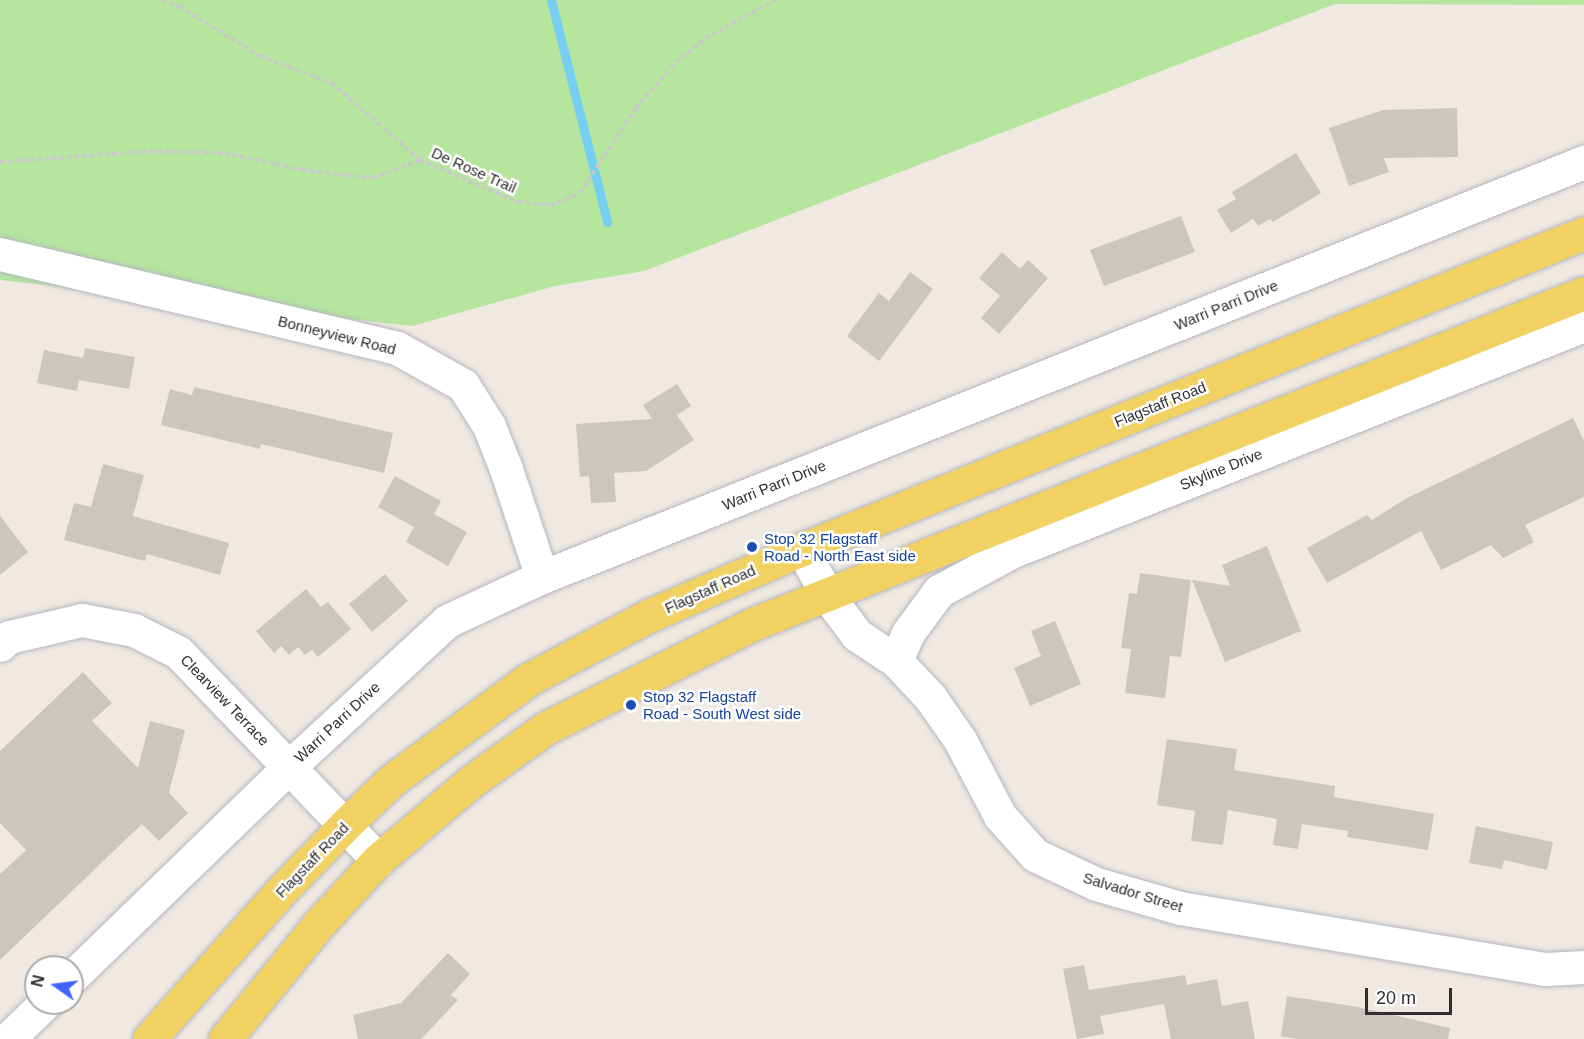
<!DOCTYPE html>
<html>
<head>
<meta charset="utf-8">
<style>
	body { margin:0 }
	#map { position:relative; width:1584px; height:1039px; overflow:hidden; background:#efe9e1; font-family:Arial,sans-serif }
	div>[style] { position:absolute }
	.green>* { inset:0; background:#b6e59e }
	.stream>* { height:9px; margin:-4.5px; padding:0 4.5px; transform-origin:4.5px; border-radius:4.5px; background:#75cff0 }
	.building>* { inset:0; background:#cbc7bf }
	.path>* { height:4px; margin-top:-2px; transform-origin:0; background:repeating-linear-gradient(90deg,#c9c9c9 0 4.5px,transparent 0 7.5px) }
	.roads { filter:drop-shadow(0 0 2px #b4b7c1) drop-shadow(0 0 2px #b4b7c1) }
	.minor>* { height:33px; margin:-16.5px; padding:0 16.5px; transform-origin:16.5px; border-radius:16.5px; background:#fff }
	.major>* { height:33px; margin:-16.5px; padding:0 16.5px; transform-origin:16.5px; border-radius:16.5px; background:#f2d163 }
	.dots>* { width:16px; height:16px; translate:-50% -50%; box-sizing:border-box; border:3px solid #fff; border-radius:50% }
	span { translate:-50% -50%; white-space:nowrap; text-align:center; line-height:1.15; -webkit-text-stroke:5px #fff; paint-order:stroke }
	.street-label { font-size:15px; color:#2e2e2e }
	.transit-label { font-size:15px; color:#164399 }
	.left { translate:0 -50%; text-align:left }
	.north { position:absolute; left:24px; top:955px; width:60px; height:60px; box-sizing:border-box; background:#fff; border:2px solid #ababab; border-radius:50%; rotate:284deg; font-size:16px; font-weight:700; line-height:24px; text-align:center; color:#2e2e2e }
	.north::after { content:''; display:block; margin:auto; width:21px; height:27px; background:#4264fb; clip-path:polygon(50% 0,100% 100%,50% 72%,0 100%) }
	.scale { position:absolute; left:1365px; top:988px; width:87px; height:27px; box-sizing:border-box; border:3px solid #2e2e2e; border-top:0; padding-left:8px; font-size:18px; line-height:21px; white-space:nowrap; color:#2e2e2e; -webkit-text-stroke:4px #fff; paint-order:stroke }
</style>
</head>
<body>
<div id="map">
	<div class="green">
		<div style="clip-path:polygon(0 0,1584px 0,1584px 5px,1335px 4px,644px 271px,555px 286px,412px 326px,0 280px)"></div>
	</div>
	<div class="stream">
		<div style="left:551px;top:0;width:229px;rotate:75.8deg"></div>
	</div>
	<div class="building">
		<div style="clip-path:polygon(1457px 108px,1458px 157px,1384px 158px,1389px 172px,1349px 186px,1329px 128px,1383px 110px)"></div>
		<div style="clip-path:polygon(1296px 153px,1321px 193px,1273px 222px,1270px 219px,1258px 226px,1253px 219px,1231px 233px,1217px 210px,1236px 199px,1232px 192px)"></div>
		<div style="clip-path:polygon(1181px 216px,1195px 252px,1104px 286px,1090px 250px)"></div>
		<div style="clip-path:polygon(1002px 252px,1020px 269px,1028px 260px,1048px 278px,999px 334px,981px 318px,1000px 296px,979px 278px)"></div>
		<div style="clip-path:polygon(910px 272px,933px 289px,879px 361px,847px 336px,879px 293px,889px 301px)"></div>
		<div style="clip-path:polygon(85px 348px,135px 357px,129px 389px,79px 380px,77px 391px,37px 383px,44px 350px,83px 358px)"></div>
		<div style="clip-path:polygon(677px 384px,691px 406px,677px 415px,694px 440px,646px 471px,614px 473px,616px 502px,591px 503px,589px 476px,580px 477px,576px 424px,652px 419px,643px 405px)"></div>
		<div style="clip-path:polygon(194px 387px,393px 433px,384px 473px,261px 444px,260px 449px,161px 425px,170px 389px,192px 395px)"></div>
		<div style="clip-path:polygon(1573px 418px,1584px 441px,1584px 497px,1525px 525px,1534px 542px,1503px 558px,1491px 545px,1441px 570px,1421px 531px,1327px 583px,1307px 548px,1367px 515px,1372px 520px,1405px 499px)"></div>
		<div style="clip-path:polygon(103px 464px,144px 475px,133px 516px,229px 543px,220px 575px,147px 554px,145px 561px,64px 540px,74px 503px,91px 507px)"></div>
		<div style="clip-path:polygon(395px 476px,441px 501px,434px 514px,467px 532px,448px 566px,406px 542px,414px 527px,378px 507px)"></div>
		<div style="clip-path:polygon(0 516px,28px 552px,0 575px)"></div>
		<div style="clip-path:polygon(1267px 546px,1301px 631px,1225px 662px,1192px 580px,1230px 586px,1222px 565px)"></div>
		<div style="clip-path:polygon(1140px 573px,1191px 580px,1181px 657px,1170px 656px,1165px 698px,1125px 693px,1131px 649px,1121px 648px,1129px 593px,1137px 594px)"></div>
		<div style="clip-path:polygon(385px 574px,408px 601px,372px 632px,349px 604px)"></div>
		<div style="clip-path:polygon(306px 589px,321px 607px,328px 602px,351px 629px,318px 657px,312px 650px,305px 655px,298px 647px,289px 655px,281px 646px,274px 653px,256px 631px)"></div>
		<div style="clip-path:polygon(1055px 621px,1081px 684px,1030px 706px,1014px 668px,1041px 656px,1031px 631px)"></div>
		<div style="clip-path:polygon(83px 672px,112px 703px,92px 721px,138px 768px,150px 721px,185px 730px,169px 793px,188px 813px,159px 841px,142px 824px,0 960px,0 874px,26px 850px,0 823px,0 751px)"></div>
		<div style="clip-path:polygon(1167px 739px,1237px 749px,1234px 770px,1335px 786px,1334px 797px,1434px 814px,1428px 850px,1347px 837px,1348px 831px,1302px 824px,1298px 849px,1273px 845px,1277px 819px,1228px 810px,1223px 845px,1191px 841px,1195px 811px,1157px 805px)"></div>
		<div style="clip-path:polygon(1476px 826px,1553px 842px,1547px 870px,1504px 860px,1502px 869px,1469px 863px)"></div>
		<div style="clip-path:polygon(448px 953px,470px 974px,451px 995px,458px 1000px,421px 1039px,358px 1039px,353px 1015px,401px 1003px)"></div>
		<div style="clip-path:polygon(1084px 965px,1089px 990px,1185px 975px,1187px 985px,1217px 979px,1222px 1006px,1248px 1001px,1255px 1039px,1171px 1039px,1164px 1004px,1100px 1016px,1104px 1034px,1077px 1039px,1063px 969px)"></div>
		<div style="clip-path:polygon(1287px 996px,1358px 1007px,1450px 1028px,1448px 1039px,1297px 1039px,1281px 1036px)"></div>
	</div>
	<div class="path">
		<div style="left:162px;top:0;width:19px;rotate:21deg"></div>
		<div style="left:180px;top:7px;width:94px;rotate:31.5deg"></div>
		<div style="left:260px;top:56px;width:77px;rotate:20.6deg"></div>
		<div style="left:332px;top:83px;width:117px;rotate:41.2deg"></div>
		<div style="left:420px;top:160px;width:107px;rotate:23.2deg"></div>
		<div style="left:518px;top:202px;width:33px;rotate:5deg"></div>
		<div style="left:551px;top:205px;width:31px;rotate:-22deg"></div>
		<div style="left:580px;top:193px;width:102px;rotate:-56.6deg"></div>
		<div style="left:636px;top:108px;width:61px;rotate:-49deg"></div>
		<div style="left:676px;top:62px;width:38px;rotate:-39deg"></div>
		<div style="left:706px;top:38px;width:79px;rotate:-28.8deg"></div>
		<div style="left:0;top:162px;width:151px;rotate:-4.2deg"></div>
		<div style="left:151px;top:151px;width:74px;rotate:1.5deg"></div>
		<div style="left:225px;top:153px;width:80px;rotate:12.3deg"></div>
		<div style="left:303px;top:170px;width:70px;rotate:6.5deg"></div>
		<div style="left:373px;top:178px;width:50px;rotate:-21deg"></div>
	</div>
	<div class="roads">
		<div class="minor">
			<div style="left:0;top:254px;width:408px;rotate:13.3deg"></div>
			<div style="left:397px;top:348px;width:76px;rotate:29.3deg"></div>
			<div style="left:463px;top:385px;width:49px;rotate:57.6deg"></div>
			<div style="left:489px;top:426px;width:46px;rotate:68.4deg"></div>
			<div style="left:506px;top:469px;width:114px;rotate:71.6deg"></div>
			<div style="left:802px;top:549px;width:52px;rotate:61.5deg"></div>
			<div style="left:827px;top:595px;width:50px;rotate:53.1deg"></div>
			<div style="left:857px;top:635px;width:47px;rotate:33.7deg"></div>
			<div style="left:896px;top:661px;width:50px;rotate:46.6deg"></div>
			<div style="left:930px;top:697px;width:52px;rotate:55.1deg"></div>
			<div style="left:960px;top:740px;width:86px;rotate:62.2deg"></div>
			<div style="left:1000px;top:816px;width:52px;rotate:48.1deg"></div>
			<div style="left:1035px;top:855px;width:68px;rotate:25.4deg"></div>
			<div style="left:1096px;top:884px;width:87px;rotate:15.9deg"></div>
			<div style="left:1180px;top:908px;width:370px;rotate:9.5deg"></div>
			<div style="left:1545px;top:969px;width:39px;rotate:-3deg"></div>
			<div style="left:0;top:645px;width:12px;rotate:-42deg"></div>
			<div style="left:9px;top:637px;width:75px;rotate:-13.1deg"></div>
			<div style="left:82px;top:620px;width:53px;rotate:10.9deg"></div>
			<div style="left:134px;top:630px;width:49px;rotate:26.6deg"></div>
			<div style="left:178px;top:652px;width:289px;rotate:46.1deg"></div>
			<div style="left:896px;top:661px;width:30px;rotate:-67deg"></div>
			<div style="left:908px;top:633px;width:52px;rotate:-53.6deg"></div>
			<div style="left:939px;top:591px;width:84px;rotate:-28.4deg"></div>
			<div style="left:1013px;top:551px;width:614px;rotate:-21.59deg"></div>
			<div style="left:72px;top:977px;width:303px;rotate:-44.1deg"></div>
			<div style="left:290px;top:766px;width:214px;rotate:-42.7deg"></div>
			<div style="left:447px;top:621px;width:105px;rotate:-24.9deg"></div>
			<div style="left:542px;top:577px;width:1122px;rotate:-21.72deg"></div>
			<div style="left:8px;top:1039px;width:52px;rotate:-44.2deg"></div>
		</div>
		<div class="major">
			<div style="left:149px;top:1039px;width:195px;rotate:-48.3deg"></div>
			<div style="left:279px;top:893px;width:96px;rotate:-45.8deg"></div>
			<div style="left:346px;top:824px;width:64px;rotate:-43.7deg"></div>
			<div style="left:392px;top:780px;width:170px;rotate:-36.4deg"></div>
			<div style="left:529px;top:679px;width:135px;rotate:-27.9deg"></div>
			<div style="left:648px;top:616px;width:168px;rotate:-23.5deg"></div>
			<div style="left:802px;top:549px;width:843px;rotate:-22deg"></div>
			<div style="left:225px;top:1039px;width:146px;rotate:-50.8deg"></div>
			<div style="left:317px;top:926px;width:90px;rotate:-47.3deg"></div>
			<div style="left:378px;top:860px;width:124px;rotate:-40.1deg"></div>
			<div style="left:473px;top:780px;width:90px;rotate:-35.5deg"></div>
			<div style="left:546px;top:728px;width:232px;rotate:-26.7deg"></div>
			<div style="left:753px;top:624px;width:894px;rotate:-21.72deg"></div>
		</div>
	</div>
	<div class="dots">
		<div style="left:752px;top:547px;background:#1a4fb4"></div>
		<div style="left:631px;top:705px;background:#1a4fb4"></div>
	</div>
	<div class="street-label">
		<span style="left:474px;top:170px;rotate:24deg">De Rose Trail</span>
		<span style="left:1226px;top:305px;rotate:-22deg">Warri Parri Drive</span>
		<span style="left:337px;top:335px;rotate:14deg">Bonneyview Road</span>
		<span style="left:1160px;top:404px;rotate:-22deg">Flagstaff Road</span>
		<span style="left:1221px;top:469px;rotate:-22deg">Skyline Drive</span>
		<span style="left:774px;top:485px;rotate:-22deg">Warri Parri Drive</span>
		<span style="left:710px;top:589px;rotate:-24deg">Flagstaff Road</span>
		<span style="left:225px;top:700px;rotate:46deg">Clearview Terrace</span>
		<span style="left:337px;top:722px;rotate:-43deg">Warri Parri Drive</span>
		<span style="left:312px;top:860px;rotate:-46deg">Flagstaff Road</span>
		<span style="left:1133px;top:892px;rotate:17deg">Salvador Street</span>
	</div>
	<div class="transit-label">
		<span class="left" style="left:764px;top:547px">Stop 32 Flagstaff<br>Road - North East side</span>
		<span class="left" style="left:643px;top:705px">Stop 32 Flagstaff<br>Road - South West side</span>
	</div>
	<div class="north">N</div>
	<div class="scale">20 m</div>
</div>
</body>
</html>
